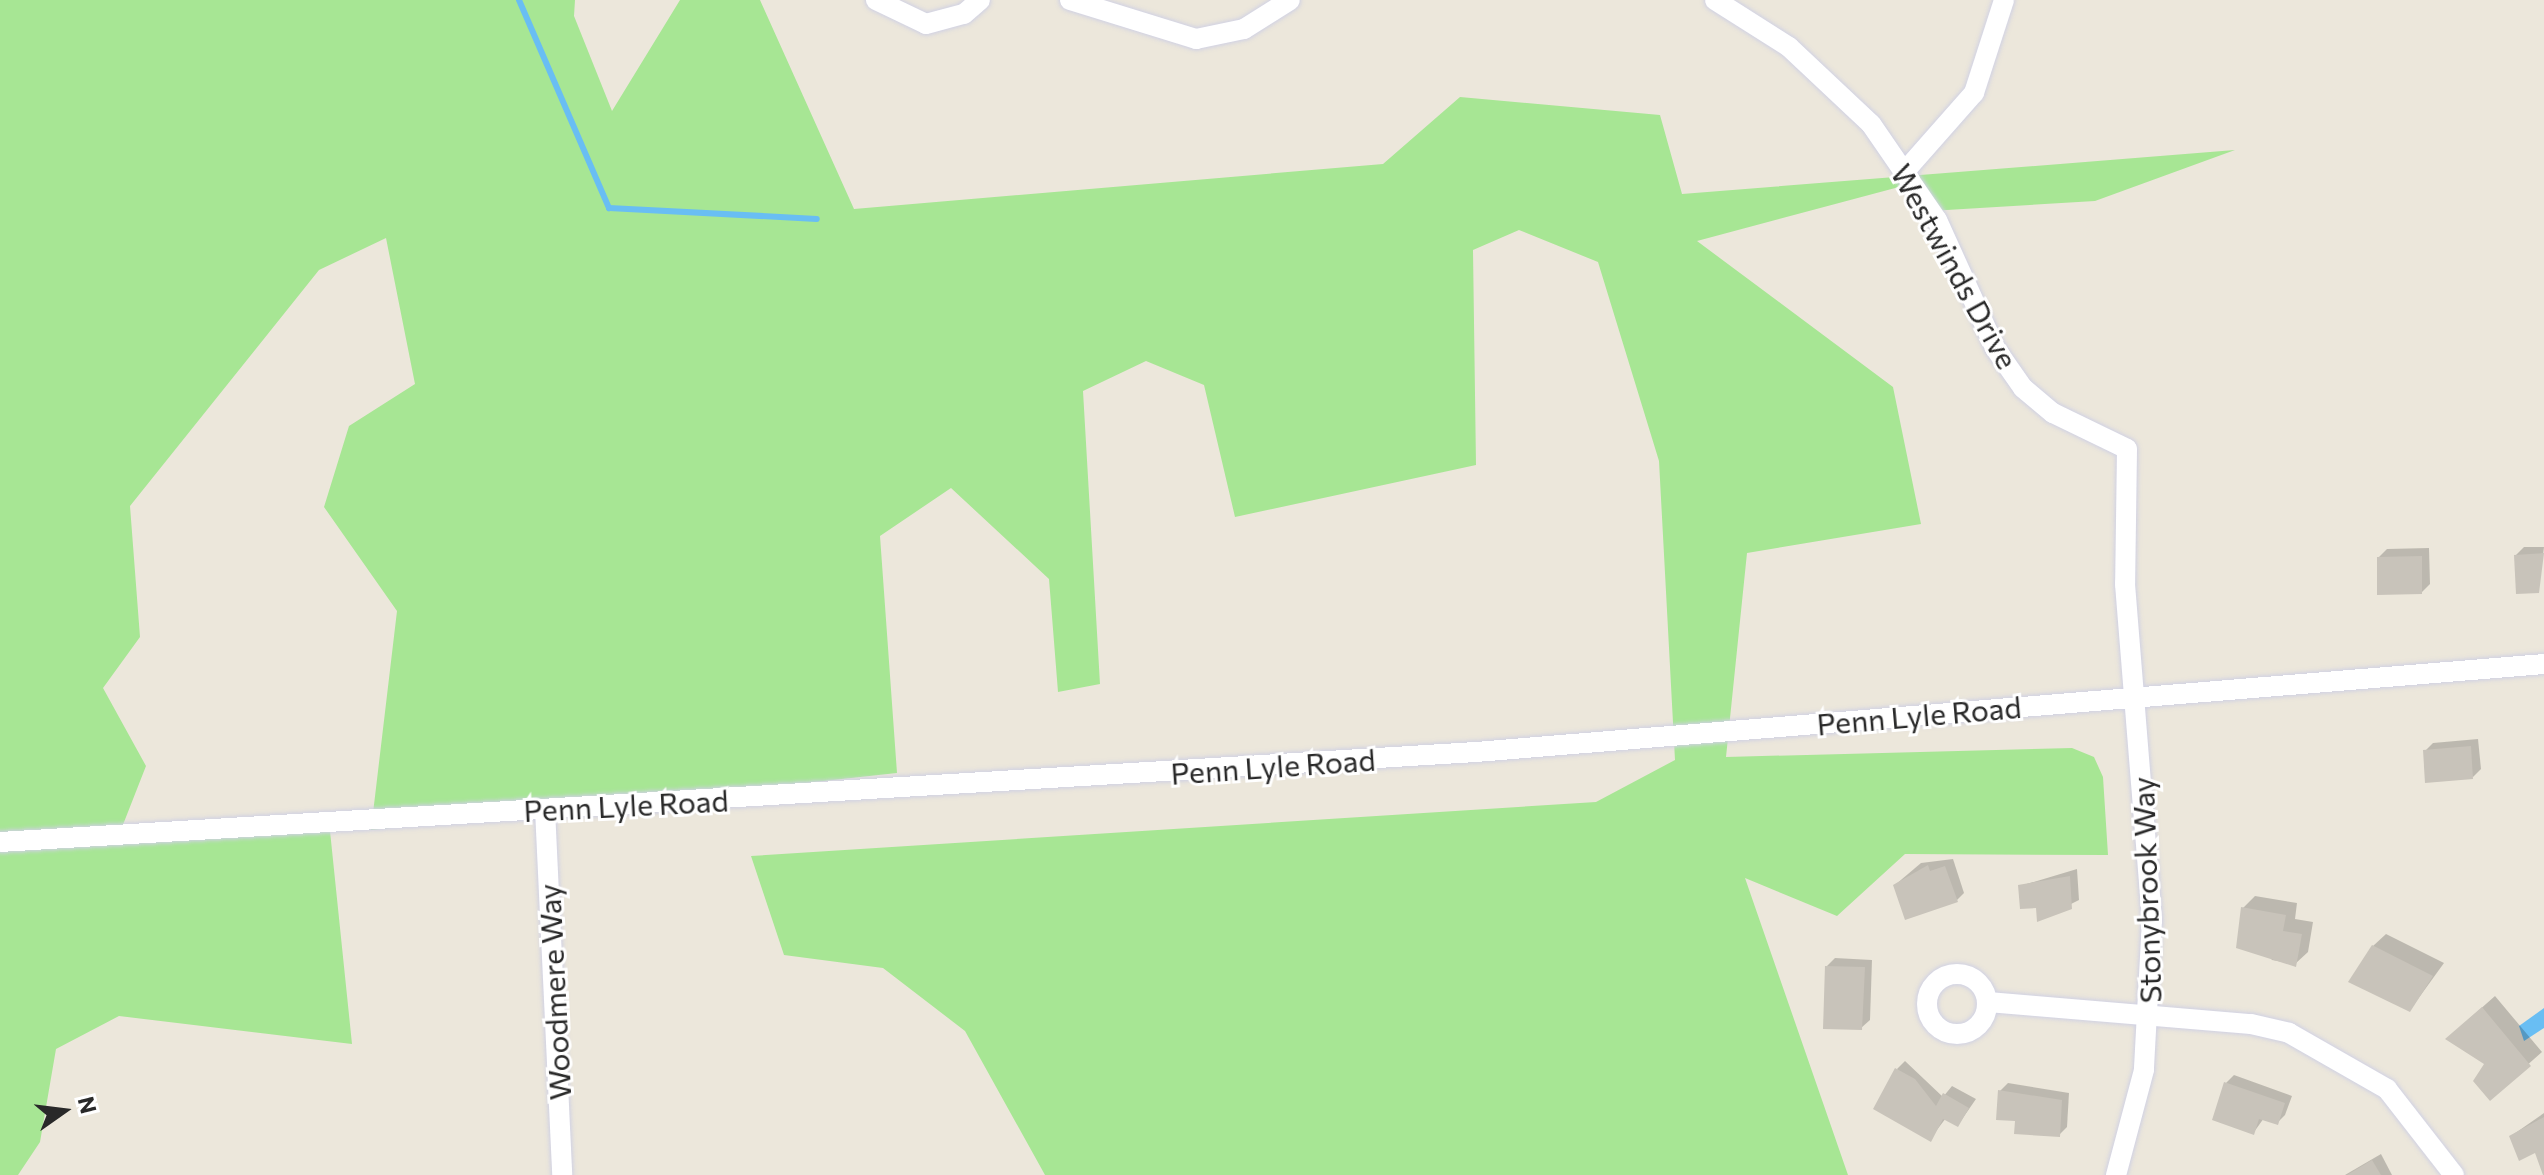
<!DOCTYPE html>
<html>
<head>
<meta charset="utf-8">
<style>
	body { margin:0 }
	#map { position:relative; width:2544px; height:1175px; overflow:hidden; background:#ece7db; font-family:Commissioner,sans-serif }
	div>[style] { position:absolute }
	.green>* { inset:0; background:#a7e694 }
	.water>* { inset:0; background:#69bef3 }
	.shadow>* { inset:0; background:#0003 }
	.stream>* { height:6px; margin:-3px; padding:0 3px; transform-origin:3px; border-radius:3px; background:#69bef3 }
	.building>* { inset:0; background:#c8c3ba }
	.roads { filter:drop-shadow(0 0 2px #d0d1e3) drop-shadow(0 0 2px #d0d1e3) }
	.minor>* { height:20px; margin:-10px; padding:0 10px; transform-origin:10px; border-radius:10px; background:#fff }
	.minor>.ring { margin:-10px; padding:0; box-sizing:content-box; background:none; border:20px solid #fff; border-radius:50% }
	span { translate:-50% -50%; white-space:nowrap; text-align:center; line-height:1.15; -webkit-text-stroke:6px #fff; paint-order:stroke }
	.street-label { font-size:30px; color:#292929 }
	.north { position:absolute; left:24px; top:1071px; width:80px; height:80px; -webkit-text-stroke:6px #fff; paint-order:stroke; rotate:76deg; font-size:22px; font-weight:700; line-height:32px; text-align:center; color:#292929 }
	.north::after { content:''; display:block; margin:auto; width:28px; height:36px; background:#292929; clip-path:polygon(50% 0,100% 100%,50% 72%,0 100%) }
</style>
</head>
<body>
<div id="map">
	<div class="green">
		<div style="clip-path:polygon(0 0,575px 0,574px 16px,612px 111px,680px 0,760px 0,854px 209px,1383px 164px,1460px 97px,1660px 115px,1682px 194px,2235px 150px,2095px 201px,1930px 211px,1914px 183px,1697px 241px,1893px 387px,1921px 524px,1747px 553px,1726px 757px,2072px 748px,2094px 757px,2103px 777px,2108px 855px,1905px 854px,1837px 916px,1745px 878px,1848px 1175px,1045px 1175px,965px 1031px,883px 968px,784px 955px,751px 856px,1596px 802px,1675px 760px,1659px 461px,1598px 262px,1519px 230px,1473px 250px,1476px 465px,1235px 517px,1204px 385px,1146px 361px,1083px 391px,1100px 684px,1058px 692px,1049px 579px,951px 488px,880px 536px,897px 773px,371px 830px,397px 611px,324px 507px,349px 426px,415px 384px,386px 238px,319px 270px,130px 506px,140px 637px,103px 688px,146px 766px,117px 840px,330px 831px,352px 1044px,119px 1016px,56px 1049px,40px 1142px,18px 1175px,0 1175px)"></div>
	</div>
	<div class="water">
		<div style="clip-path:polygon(2544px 1008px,2544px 1028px,2524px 1041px,2519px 1026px)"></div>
	</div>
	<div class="shadow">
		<div style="clip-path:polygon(2524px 547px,2544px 547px,2538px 591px,2516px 555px)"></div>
		<div style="clip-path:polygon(2429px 548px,2430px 584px,2422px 592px,2379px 557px,2387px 549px)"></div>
		<div style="clip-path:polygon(2478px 739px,2481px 769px,2473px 777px,2425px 751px,2433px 743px)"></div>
		<div style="clip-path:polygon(1953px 859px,1964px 893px,1956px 901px,1895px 885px,1921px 863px)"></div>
		<div style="clip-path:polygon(2077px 869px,2079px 900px,2039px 920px,2038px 906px,2020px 886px)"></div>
		<div style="clip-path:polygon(2255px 896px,2297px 903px,2295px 919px,2313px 922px,2308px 952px,2295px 964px,2272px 960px,2243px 908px)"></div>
		<div style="clip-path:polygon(2386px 934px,2444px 963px,2410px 1010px,2373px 946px)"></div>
		<div style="clip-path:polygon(1835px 958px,1872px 960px,1870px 1020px,1861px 1028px,1827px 966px)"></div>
		<div style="clip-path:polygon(2495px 996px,2542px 1052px,2490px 1098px,2487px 1064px,2460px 1027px)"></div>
		<div style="clip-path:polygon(1905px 1061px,1943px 1097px,1952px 1086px,1976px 1099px,1958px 1125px,1946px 1118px,1930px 1139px,1897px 1069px)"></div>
		<div style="clip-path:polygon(2234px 1075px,2292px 1096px,2285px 1115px,2277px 1123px,2264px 1118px,2254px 1132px,2226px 1083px)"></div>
		<div style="clip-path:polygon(2008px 1083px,2069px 1093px,2067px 1127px,2059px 1135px,2017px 1119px,2000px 1091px)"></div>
		<div style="clip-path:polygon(2544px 1113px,2544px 1169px,2536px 1150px,2511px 1136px)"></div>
		<div style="clip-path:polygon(2381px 1154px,2392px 1175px,2345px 1175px)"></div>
	</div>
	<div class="stream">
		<div style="left:519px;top:0;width:227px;rotate:66.6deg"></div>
		<div style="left:609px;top:208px;width:208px;rotate:3deg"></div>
	</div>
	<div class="building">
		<div style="clip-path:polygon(2544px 553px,2539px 593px,2516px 594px,2514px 555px)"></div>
		<div style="clip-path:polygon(2422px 556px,2422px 594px,2377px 595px,2377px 557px)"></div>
		<div style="clip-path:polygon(2471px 746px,2473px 779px,2425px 783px,2423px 750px)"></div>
		<div style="clip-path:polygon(1928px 865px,1930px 871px,1945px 866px,1958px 902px,1905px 920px,1893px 885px)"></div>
		<div style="clip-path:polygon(2070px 876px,2072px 909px,2037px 922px,2036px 908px,2020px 909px,2018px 885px)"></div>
		<div style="clip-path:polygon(2241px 907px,2286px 915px,2283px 931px,2302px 934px,2296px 967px,2236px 948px)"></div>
		<div style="clip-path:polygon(2372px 945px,2433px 976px,2410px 1012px,2348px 982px)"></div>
		<div style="clip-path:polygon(1825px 966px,1865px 967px,1862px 1030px,1823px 1029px)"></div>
		<div style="clip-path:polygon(2482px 1007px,2531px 1066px,2490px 1101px,2473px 1081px,2484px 1064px,2445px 1039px)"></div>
		<div style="clip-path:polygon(1895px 1068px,1915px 1079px,1936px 1106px,1943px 1093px,1969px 1108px,1958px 1127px,1943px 1119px,1931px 1142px,1873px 1109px)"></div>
		<div style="clip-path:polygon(2224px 1082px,2285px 1103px,2278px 1125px,2259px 1119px,2254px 1135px,2212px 1120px)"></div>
		<div style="clip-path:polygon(1998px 1090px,2062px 1100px,2060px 1137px,2014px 1134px,2015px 1121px,1996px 1120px)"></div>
		<div style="clip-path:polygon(2544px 1117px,2544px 1175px,2543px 1175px,2535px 1153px,2519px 1161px,2509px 1136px)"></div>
		<div style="clip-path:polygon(2372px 1160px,2381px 1175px,2347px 1175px)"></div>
	</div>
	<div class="roads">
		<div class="minor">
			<div style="left:876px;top:0;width:55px;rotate:25.6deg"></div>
			<div style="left:926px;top:24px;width:39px;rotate:-15deg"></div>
			<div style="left:964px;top:14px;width:21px;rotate:-41deg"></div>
			<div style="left:1070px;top:0;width:132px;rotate:17.2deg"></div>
			<div style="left:1196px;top:39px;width:49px;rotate:-11.8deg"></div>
			<div style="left:1244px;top:29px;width:54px;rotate:-32.2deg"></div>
			<div style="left:1715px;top:0;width:88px;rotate:32.4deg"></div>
			<div style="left:1789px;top:47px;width:112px;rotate:43.2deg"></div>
			<div style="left:1871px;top:124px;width:116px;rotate:55.5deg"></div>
			<div style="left:1937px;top:220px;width:141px;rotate:65.6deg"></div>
			<div style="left:1995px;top:348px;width:49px;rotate:55deg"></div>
			<div style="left:2023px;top:388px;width:39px;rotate:40deg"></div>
			<div style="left:2053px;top:413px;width:82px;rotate:25.9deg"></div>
			<div style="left:2127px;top:449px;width:135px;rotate:90.8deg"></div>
			<div style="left:2125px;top:584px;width:337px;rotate:85.4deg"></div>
			<div style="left:2152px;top:920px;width:150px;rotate:93.1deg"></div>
			<div style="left:2144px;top:1070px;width:109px;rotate:104.9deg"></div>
			<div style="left:1906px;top:170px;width:103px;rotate:-48.6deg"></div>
			<div style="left:1974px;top:93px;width:98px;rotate:-72.1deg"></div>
			<div style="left:545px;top:809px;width:366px;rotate:87.3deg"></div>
			<div style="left:0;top:842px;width:1479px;rotate:-3.49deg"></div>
			<div style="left:1476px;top:752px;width:1072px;rotate:-4.71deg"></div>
			<div class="ring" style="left:1927px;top:974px;width:40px;height:40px"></div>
			<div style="left:1988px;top:1002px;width:264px;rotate:4.8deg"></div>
			<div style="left:2251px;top:1024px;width:39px;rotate:13deg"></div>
			<div style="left:2289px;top:1033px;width:113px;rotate:29.7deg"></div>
			<div style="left:2387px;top:1089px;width:109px;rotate:52.1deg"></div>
		</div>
	</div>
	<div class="street-label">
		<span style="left:1955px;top:266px;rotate:61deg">Westwinds Drive</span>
		<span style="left:1919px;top:715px;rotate:-5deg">Penn Lyle Road</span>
		<span style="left:1273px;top:766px;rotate:-4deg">Penn Lyle Road</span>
		<span style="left:626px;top:805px;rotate:-3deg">Penn Lyle Road</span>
		<span style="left:2146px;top:890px;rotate:-92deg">Stonybrook Way</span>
		<span style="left:554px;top:992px;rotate:-93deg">Woodmere Way</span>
	</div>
	<div class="north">N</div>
</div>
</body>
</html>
